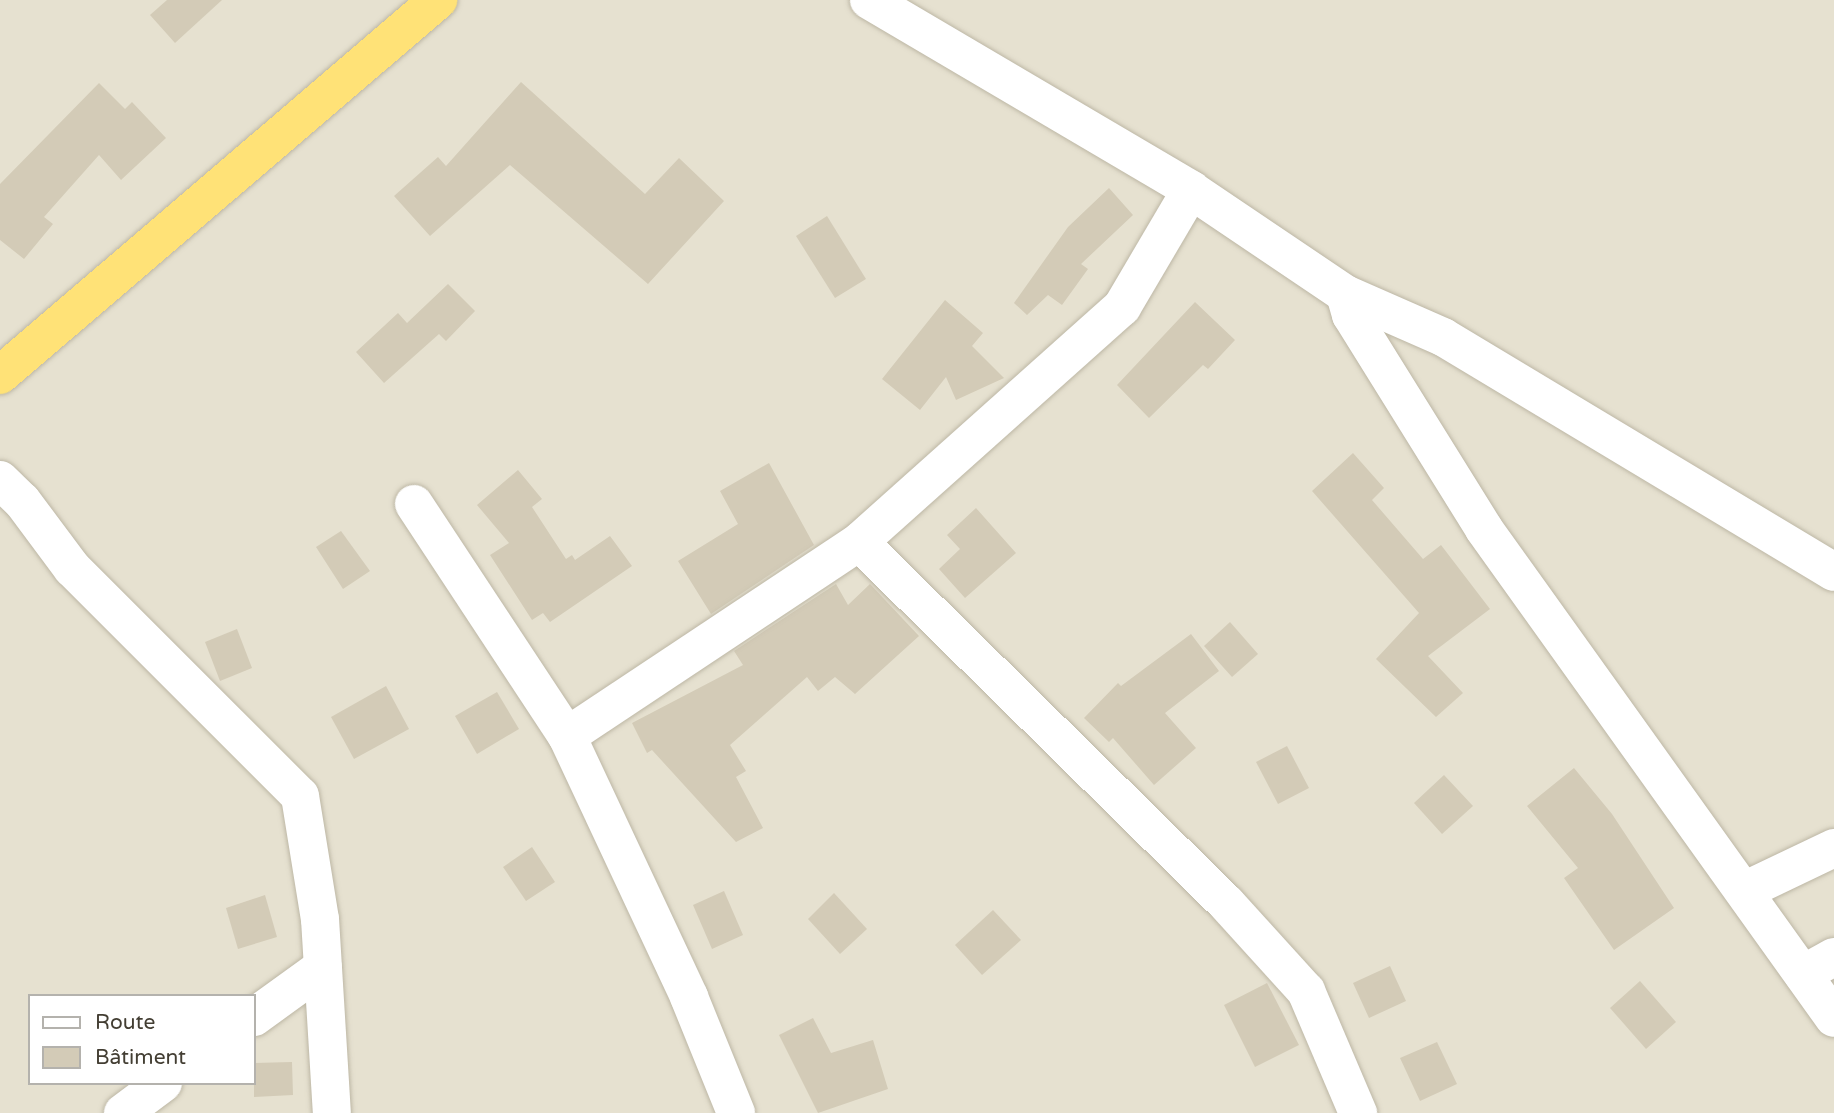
<!DOCTYPE html>
<html>
<head>
<meta charset="utf-8">
<style>
	body { margin:0 }
	#map { position:relative; width:1834px; height:1113px; overflow:hidden; background:#f2efe2; font-family:"Varela Round",sans-serif }
	div>[style] { position:absolute }
	.residential>* { inset:0; background:#e6e1d0 }
	.building>* { inset:0; background:#d3cbb7 }
	.roads { filter:drop-shadow(0 0 2px #bdb7a5) drop-shadow(0 0 2px #bdb7a5) }
	.minor>* { height:38px; margin:-19px; padding:0 19px; transform-origin:19px; border-radius:19px; background:#fff }
	.trunk>* { height:38px; margin:-19px; padding:0 19px; transform-origin:19px; border-radius:19px; background:#ffe277 }
	span { translate:-50% -50%; white-space:nowrap; text-align:center; line-height:1.15; -webkit-text-stroke:5px #fff; paint-order:stroke }
	.legend { position:absolute; left:28px; top:994px; width:228px; height:91px; box-sizing:border-box; background:#fff; border:2px solid #b4b2ad; margin:0; padding:9px 12px; list-style:none; font-size:21px; color:#433e33 }
	.legend li { display:flex; align-items:center; gap:14px; height:35px }
	.legend b { width:35px; border:2px solid #b4b2ad }
</style>
</head>
<body>
<div id="map">
	<div class="residential">
		<div style="clip-path:polygon(evenodd,0 0,1834px 0,1834px 1113px,0 1113px,0 0,30px 996px,254px 996px,254px 1083px,30px 1083px,30px 996px)"></div>
	</div>
	<div class="building">
		<div style="clip-path:polygon(167px 0,222px 0,175px 43px,150px 15px)"></div>
		<div style="clip-path:polygon(521px 82px,645px 194px,679px 158px,724px 201px,648px 284px,510px 165px,430px 236px,394px 196px,438px 157px,446px 166px)"></div>
		<div style="clip-path:polygon(99px 83px,125px 109px,132px 102px,166px 138px,121px 180px,99px 155px,44px 217px,53px 224px,24px 259px,0 240px,0 184px)"></div>
		<div style="clip-path:polygon(1109px 188px,1133px 215px,1081px 264px,1088px 269px,1062px 305px,1048px 295px,1027px 315px,1014px 303px,1068px 227px)"></div>
		<div style="clip-path:polygon(827px 216px,866px 279px,835px 298px,796px 236px)"></div>
		<div style="clip-path:polygon(448px 284px,475px 311px,446px 341px,439px 334px,384px 383px,356px 352px,398px 313px,407px 323px)"></div>
		<div style="clip-path:polygon(945px 300px,983px 333px,972px 346px,1004px 378px,956px 400px,946px 377px,920px 410px,882px 379px)"></div>
		<div style="clip-path:polygon(1195px 302px,1235px 340px,1208px 369px,1203px 365px,1149px 418px,1117px 385px)"></div>
		<div style="clip-path:polygon(1353px 453px,1384px 488px,1372px 500px,1423px 559px,1441px 545px,1490px 609px,1428px 656px,1463px 693px,1436px 717px,1376px 659px,1419px 613px,1312px 491px)"></div>
		<div style="clip-path:polygon(769px 463px,814px 545px,711px 614px,678px 561px,738px 524px,720px 491px)"></div>
		<div style="clip-path:polygon(518px 470px,542px 499px,532px 507px,566px 559px,572px 555px,575px 560px,610px 536px,632px 566px,550px 622px,543px 613px,532px 620px,490px 555px,509px 543px,477px 505px)"></div>
		<div style="clip-path:polygon(976px 508px,1016px 553px,965px 598px,939px 569px,960px 549px,947px 535px)"></div>
		<div style="clip-path:polygon(341px 531px,370px 571px,343px 589px,316px 547px)"></div>
		<div style="clip-path:polygon(836px 584px,848px 605px,870px 584px,919px 636px,855px 694px,835px 677px,818px 691px,807px 677px,730px 745px,746px 771px,736px 777px,763px 828px,736px 842px,652px 750px,647px 753px,632px 723px,743px 665px,734px 651px)"></div>
		<div style="clip-path:polygon(1230px 622px,1258px 654px,1232px 677px,1204px 646px)"></div>
		<div style="clip-path:polygon(237px 629px,252px 668px,220px 681px,205px 642px)"></div>
		<div style="clip-path:polygon(1191px 634px,1219px 671px,1165px 713px,1196px 748px,1154px 785px,1113px 738px,1109px 742px,1084px 718px,1118px 683px,1121px 686px)"></div>
		<div style="clip-path:polygon(386px 686px,409px 729px,354px 759px,331px 717px)"></div>
		<div style="clip-path:polygon(497px 692px,519px 729px,477px 754px,455px 716px)"></div>
		<div style="clip-path:polygon(1287px 746px,1309px 788px,1278px 804px,1256px 762px)"></div>
		<div style="clip-path:polygon(1574px 768px,1612px 814px,1674px 908px,1614px 950px,1564px 878px,1578px 868px,1527px 806px)"></div>
		<div style="clip-path:polygon(1444px 775px,1473px 806px,1442px 834px,1414px 803px)"></div>
		<div style="clip-path:polygon(532px 847px,555px 882px,526px 901px,503px 867px)"></div>
		<div style="clip-path:polygon(724px 891px,743px 935px,712px 949px,693px 905px)"></div>
		<div style="clip-path:polygon(834px 893px,867px 929px,840px 954px,808px 919px)"></div>
		<div style="clip-path:polygon(265px 895px,277px 937px,238px 949px,226px 908px)"></div>
		<div style="clip-path:polygon(993px 910px,1021px 940px,982px 975px,955px 945px)"></div>
		<div style="clip-path:polygon(1390px 966px,1406px 1001px,1369px 1018px,1353px 983px)"></div>
		<div style="clip-path:polygon(1640px 981px,1676px 1022px,1646px 1049px,1610px 1008px)"></div>
		<div style="clip-path:polygon(1267px 983px,1299px 1045px,1255px 1067px,1224px 1005px)"></div>
		<div style="clip-path:polygon(813px 1018px,831px 1053px,873px 1040px,888px 1089px,818px 1113px,779px 1035px)"></div>
		<div style="clip-path:polygon(1437px 1042px,1457px 1084px,1420px 1101px,1400px 1058px)"></div>
		<div style="clip-path:polygon(292px 1062px,293px 1095px,254px 1097px,254px 1063px)"></div>
	</div>
	<div class="roads">
		<div class="minor">
			<div style="left:869px;top:0;width:374px;rotate:30.5deg"></div>
			<div style="left:1191px;top:190px;width:186px;rotate:34deg"></div>
			<div style="left:1345px;top:294px;width:22px;rotate:74deg"></div>
			<div style="left:1351px;top:315px;width:252px;rotate:58.1deg"></div>
			<div style="left:1484px;top:529px;width:601px;rotate:54.41deg"></div>
			<div style="left:1345px;top:294px;width:107px;rotate:23.7deg"></div>
			<div style="left:1443px;top:337px;width:456px;rotate:31deg"></div>
			<div style="left:0;top:480px;width:30px;rotate:44deg"></div>
			<div style="left:22px;top:501px;width:84px;rotate:53.3deg"></div>
			<div style="left:72px;top:568px;width:322px;rotate:45deg"></div>
			<div style="left:300px;top:796px;width:125px;rotate:80.8deg"></div>
			<div style="left:320px;top:919px;width:194px;rotate:86.5deg"></div>
			<div style="left:414px;top:504px;width:278px;rotate:56.6deg"></div>
			<div style="left:567px;top:736px;width:288px;rotate:64.9deg"></div>
			<div style="left:689px;top:997px;width:125px;rotate:67.9deg"></div>
			<div style="left:859px;top:542px;width:516px;rotate:44.53deg"></div>
			<div style="left:1227px;top:904px;width:118px;rotate:47.8deg"></div>
			<div style="left:1306px;top:991px;width:133px;rotate:66.9deg"></div>
			<div style="left:567px;top:736px;width:351px;rotate:-33.6deg"></div>
			<div style="left:859px;top:542px;width:353px;rotate:-41.8deg"></div>
			<div style="left:1122px;top:307px;width:136px;rotate:-59.5deg"></div>
			<div style="left:1744px;top:891px;width:100px;rotate:-25.5deg"></div>
			<div style="left:1803px;top:974px;width:35px;rotate:-29deg"></div>
			<div style="left:254px;top:1017px;width:85px;rotate:-35.9deg"></div>
			<div style="left:123px;top:1113px;width:50px;rotate:-36.9deg"></div>
		</div>
		<div class="trunk">
			<div style="left:0;top:375px;width:577px;rotate:-40.57deg"></div>
		</div>
	</div>
	<ul class="legend">
	<li><b style="height:9px;background:#fff"></b>Route</li>
	<li><b style="height:19px;background:#d3cbb7"></b>Bâtiment</li>
	</ul>
</div>
</body>
</html>
